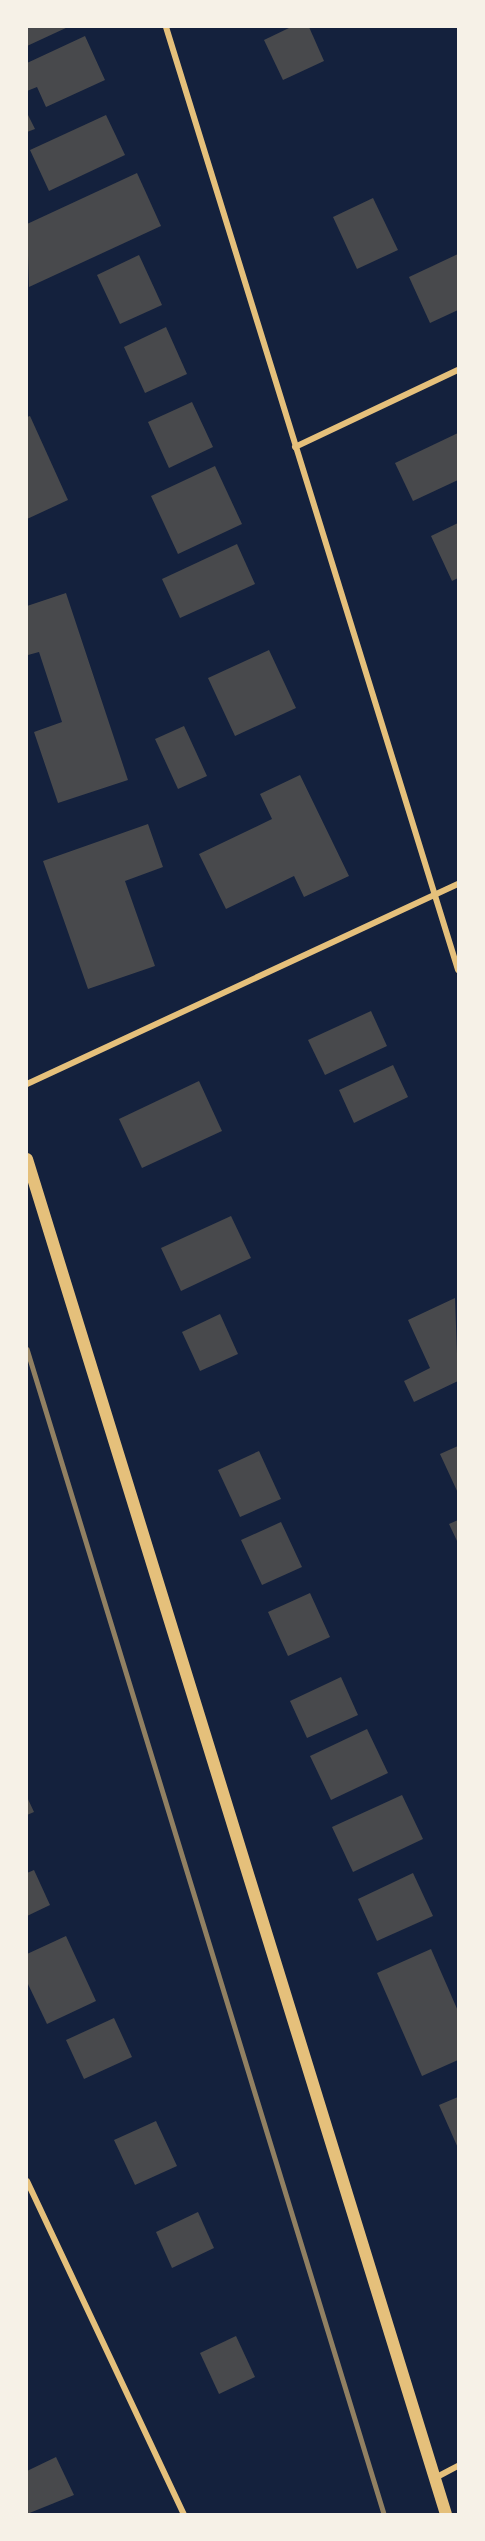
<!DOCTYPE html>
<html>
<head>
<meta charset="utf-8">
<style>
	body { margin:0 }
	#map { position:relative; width:485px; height:2541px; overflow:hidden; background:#14213d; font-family:Spectral,serif }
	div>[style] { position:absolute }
	.building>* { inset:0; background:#48494c }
	.minor>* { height:6px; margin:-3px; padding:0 3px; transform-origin:3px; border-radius:3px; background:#e5c07b }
	.secondary>* { height:12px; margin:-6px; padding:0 6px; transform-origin:6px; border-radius:6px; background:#e5c07b }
	.rail>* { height:4.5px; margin:-2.25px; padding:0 2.25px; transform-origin:2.25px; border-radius:2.25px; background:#918062 }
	span { translate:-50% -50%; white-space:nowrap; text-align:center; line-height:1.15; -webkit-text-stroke:4.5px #f6f1e7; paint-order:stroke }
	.frame { position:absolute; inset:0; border:28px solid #f6f1e7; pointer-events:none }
</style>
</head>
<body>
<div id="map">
	<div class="building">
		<div style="clip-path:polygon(27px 27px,68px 27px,27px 46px)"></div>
		<div style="clip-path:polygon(291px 27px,309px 27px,324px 61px,283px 80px,264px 40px)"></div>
		<div style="clip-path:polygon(85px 36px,105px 80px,46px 107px,37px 87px,27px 91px,27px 63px)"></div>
		<div style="clip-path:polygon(27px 113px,35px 129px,27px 132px)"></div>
		<div style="clip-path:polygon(106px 115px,125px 155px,49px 191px,30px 150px)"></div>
		<div style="clip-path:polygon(137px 173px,161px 226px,29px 287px,27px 224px)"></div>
		<div style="clip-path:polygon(373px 198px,398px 250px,357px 269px,333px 217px)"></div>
		<div style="clip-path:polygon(458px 254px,458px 310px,430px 323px,409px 277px)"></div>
		<div style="clip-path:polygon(139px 255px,162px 305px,120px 324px,97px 275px)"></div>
		<div style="clip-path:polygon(166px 327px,187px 374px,145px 393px,124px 347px)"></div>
		<div style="clip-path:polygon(192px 402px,213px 447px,169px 468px,148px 422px)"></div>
		<div style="clip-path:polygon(30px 416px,68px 500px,27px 519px,27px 417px)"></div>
		<div style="clip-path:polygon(458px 433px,458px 480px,413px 501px,395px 463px)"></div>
		<div style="clip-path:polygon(215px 466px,242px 524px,178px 554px,151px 496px)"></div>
		<div style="clip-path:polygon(458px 523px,458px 578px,452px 581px,431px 536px)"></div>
		<div style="clip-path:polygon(237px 544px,255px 584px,180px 618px,162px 579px)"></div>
		<div style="clip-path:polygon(66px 593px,128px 780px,58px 803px,34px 732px,62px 722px,39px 652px,28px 655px,27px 652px,27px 606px)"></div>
		<div style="clip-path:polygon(269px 650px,296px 708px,235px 736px,208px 678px)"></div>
		<div style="clip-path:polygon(184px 726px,207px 776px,178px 789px,155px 739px)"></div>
		<div style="clip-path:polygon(300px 775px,349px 876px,304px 897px,294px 876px,226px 909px,199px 854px,272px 819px,260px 794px)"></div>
		<div style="clip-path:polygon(148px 824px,163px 867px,125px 881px,155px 966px,88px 989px,43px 861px)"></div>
		<div style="clip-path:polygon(371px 1011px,387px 1046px,325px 1075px,308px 1040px)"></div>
		<div style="clip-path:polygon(393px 1065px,408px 1097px,354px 1123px,339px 1090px)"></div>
		<div style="clip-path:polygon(199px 1081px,222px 1131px,142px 1168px,119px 1119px)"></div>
		<div style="clip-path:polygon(231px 1216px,251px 1258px,181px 1291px,161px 1248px)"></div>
		<div style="clip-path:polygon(455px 1298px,458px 1381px,414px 1402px,404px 1381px,430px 1368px,408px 1320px)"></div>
		<div style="clip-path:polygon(220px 1314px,238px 1354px,200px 1371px,182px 1332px)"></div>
		<div style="clip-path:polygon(458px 1446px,458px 1493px,440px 1454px)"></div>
		<div style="clip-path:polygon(259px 1451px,281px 1499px,240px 1517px,218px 1470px)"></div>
		<div style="clip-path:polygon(458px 1520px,458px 1543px,449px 1524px)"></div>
		<div style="clip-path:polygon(281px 1522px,302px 1567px,262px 1585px,241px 1540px)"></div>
		<div style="clip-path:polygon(310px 1593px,330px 1637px,288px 1656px,268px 1612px)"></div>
		<div style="clip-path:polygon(341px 1677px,358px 1715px,307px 1738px,290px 1701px)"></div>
		<div style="clip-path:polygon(367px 1729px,388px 1773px,331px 1800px,310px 1756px)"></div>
		<div style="clip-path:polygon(402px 1795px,423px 1839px,353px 1872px,332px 1827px)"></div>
		<div style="clip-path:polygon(27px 1797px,34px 1812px,27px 1815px)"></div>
		<div style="clip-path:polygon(34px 1870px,50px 1905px,27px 1916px,27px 1873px)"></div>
		<div style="clip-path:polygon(413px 1873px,433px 1916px,377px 1941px,358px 1899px)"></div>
		<div style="clip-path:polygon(66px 1936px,96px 2001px,47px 2024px,27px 1982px,27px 1954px)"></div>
		<div style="clip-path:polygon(431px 1949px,458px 2011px,458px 2060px,422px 2076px,377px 1973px)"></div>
		<div style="clip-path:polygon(114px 2018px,132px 2057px,84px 2079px,66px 2040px)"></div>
		<div style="clip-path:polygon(458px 2097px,458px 2148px,439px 2105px)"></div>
		<div style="clip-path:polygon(156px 2121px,177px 2166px,135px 2185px,114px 2140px)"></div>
		<div style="clip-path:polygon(198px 2212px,214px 2248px,172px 2268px,156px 2232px)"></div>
		<div style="clip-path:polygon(236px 2336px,255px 2377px,219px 2394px,200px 2353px)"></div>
		<div style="clip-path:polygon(56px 2457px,74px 2495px,27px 2514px,27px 2471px)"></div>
	</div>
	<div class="minor">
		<div style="left:166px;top:27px;width:987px;rotate:72.79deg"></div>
		<div style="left:295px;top:447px;width:180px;rotate:-25.3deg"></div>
		<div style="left:27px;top:1084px;width:475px;rotate:-24.9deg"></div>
		<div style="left:27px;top:2181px;width:368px;rotate:64.8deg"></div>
		<div style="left:435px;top:2478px;width:26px;rotate:-28deg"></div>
	</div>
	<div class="secondary">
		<div style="left:27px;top:1159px;width:1418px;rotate:72.82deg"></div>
	</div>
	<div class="rail">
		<div style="left:27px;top:1349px;width:1218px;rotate:72.96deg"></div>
	</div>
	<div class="frame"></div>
</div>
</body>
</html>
